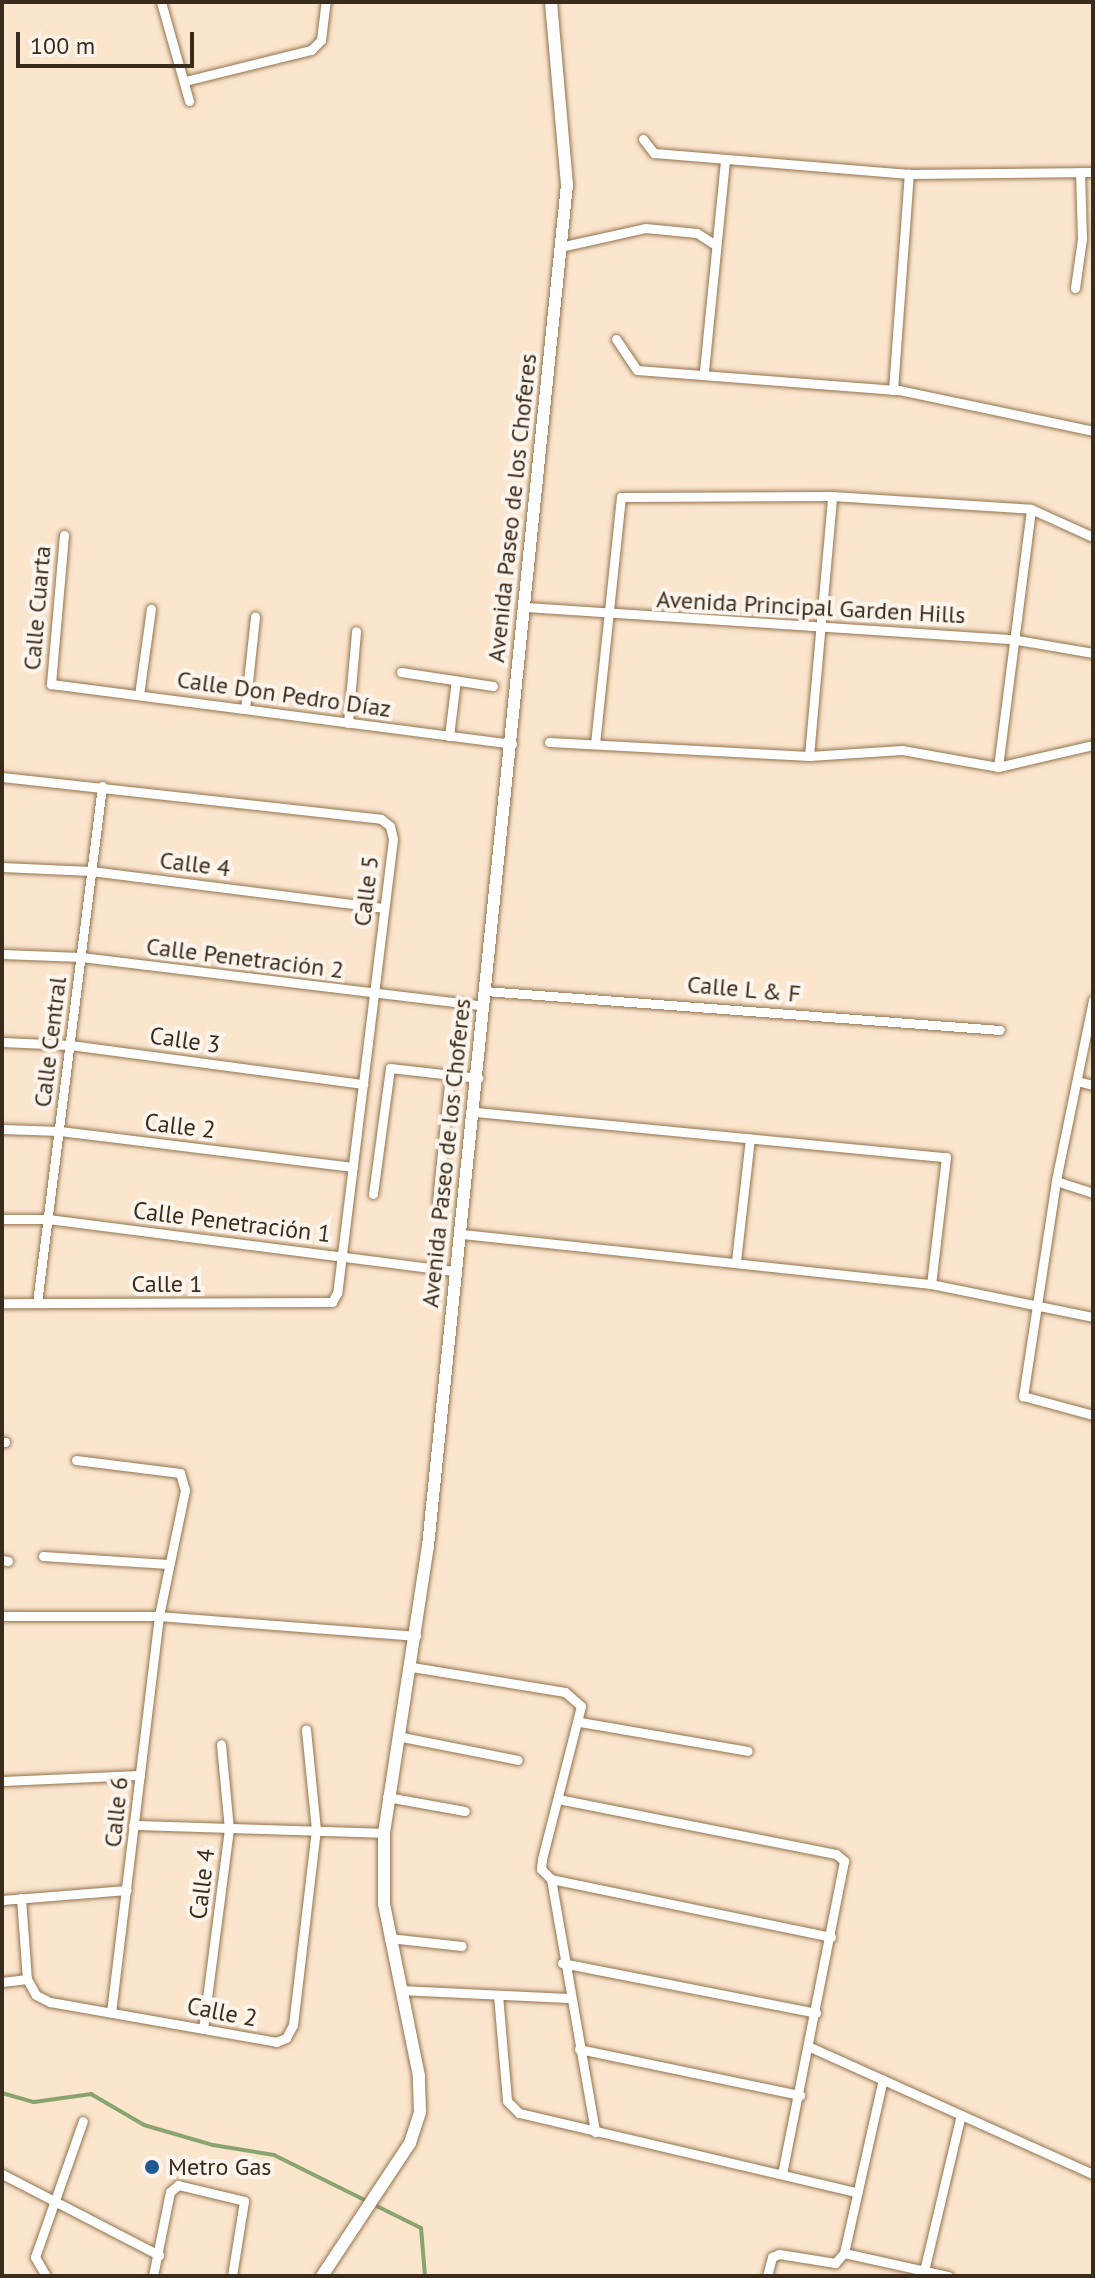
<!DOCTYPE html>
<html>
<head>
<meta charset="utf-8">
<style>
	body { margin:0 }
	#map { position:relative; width:1095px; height:2278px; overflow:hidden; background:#fbe5cd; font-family:"PT Sans",sans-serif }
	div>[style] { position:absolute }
	.stream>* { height:4px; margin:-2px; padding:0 2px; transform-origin:2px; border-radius:2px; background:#88a56f }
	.roads { filter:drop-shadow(0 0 2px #92734d) drop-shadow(0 0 2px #92734d) }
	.minor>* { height:9px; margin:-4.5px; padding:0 4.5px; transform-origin:4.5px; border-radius:4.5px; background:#fff }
	.tertiary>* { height:12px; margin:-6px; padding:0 6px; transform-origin:6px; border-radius:6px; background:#fff }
	.dots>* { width:22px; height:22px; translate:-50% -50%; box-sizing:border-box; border:4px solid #fcf5ed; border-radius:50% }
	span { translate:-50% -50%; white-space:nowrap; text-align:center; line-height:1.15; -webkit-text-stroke:8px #fcf5ed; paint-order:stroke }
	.street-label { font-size:24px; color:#392c1c }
	.poi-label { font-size:24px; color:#392c1c }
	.left { translate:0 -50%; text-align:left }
	.frame { position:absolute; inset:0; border:4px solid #392c1c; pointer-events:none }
	.scale { position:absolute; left:16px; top:32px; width:178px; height:36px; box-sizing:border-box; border:4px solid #392c1c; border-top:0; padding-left:10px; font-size:24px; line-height:28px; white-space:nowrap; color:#392c1c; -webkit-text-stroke:6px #fcf5ed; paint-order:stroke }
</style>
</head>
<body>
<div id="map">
	<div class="stream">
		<div style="left:2px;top:2093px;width:33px;rotate:16deg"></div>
		<div style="left:34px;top:2102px;width:58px;rotate:-8deg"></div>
		<div style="left:91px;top:2094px;width:61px;rotate:30.3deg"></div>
		<div style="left:144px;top:2125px;width:72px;rotate:16.2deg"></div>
		<div style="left:213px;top:2145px;width:62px;rotate:9.3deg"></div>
		<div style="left:274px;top:2155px;width:164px;rotate:26.4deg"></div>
		<div style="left:421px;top:2228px;width:48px;rotate:85.2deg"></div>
	</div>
	<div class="roads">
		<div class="minor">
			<div style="left:161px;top:2px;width:103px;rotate:74.2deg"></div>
			<div style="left:185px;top:81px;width:130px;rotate:-13.8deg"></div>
			<div style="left:311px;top:50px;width:14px;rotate:-45deg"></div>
			<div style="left:321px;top:40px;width:38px;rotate:-83deg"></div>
			<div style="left:643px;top:139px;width:18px;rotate:52deg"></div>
			<div style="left:654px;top:153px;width:256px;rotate:4.7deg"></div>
			<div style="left:909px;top:174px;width:184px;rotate:-0.6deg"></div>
			<div style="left:560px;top:247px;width:87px;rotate:-12.6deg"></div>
			<div style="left:645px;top:228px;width:52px;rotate:5.5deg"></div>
			<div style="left:697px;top:233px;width:20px;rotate:33deg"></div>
			<div style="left:1075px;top:288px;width:49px;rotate:-81.9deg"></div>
			<div style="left:1082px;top:239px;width:67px;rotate:-91.7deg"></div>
			<div style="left:616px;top:339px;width:37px;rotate:56deg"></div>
			<div style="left:637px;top:370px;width:263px;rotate:4.4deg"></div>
			<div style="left:899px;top:390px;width:198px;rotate:11.9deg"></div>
			<div style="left:704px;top:371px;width:213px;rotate:-84.3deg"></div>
			<div style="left:893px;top:390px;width:217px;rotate:-85.8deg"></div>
			<div style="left:64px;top:535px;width:150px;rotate:95deg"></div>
			<div style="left:51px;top:684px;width:465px;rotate:7.4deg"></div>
			<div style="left:526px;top:607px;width:492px;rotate:3.8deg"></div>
			<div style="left:1017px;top:640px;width:77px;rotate:9.7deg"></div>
			<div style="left:401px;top:672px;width:93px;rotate:8.7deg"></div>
			<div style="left:139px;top:695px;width:87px;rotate:-82.1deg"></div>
			<div style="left:245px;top:709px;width:93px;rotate:-83.8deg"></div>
			<div style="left:348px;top:723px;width:92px;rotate:-85deg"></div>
			<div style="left:449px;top:736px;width:56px;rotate:-82.9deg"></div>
			<div style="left:549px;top:742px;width:260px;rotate:3.1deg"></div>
			<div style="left:809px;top:756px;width:93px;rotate:-3.7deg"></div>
			<div style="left:902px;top:750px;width:97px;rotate:10deg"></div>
			<div style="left:998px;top:767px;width:98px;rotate:-13deg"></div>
			<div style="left:595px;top:744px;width:248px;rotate:-84deg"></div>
			<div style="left:621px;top:497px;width:211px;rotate:-0.3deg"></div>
			<div style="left:832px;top:496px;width:199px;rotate:3.7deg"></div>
			<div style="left:1031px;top:509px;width:68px;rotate:24.3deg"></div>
			<div style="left:809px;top:756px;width:261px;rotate:-84.9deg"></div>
			<div style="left:998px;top:767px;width:260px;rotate:-82.7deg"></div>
			<div style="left:2px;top:777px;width:381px;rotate:6.3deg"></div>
			<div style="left:381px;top:819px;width:11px;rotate:38deg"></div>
			<div style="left:390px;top:826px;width:13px;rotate:77deg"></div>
			<div style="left:393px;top:839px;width:457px;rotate:97deg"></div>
			<div style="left:337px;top:1293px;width:10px;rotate:119deg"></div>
			<div style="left:332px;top:1302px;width:330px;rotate:179.8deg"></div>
			<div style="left:2px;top:867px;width:89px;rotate:2.6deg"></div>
			<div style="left:91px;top:871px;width:294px;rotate:7.2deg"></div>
			<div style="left:2px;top:954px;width:79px;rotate:2.2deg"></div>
			<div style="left:81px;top:957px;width:405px;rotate:6.9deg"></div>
			<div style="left:485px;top:991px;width:516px;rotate:4.33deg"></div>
			<div style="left:1093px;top:1000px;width:185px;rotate:101.6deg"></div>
			<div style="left:1056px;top:1181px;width:218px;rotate:98.7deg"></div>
			<div style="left:1023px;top:1396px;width:73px;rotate:15.2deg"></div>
			<div style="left:2px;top:1042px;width:68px;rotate:2.5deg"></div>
			<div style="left:70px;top:1045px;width:296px;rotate:7.6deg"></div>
			<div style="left:1077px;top:1081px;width:16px;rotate:14deg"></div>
			<div style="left:475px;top:1112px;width:473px;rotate:5.5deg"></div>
			<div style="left:946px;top:1157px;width:128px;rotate:96.7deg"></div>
			<div style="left:2px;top:1129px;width:58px;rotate:2deg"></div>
			<div style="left:60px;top:1131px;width:295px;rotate:7deg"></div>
			<div style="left:1056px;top:1181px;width:39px;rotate:18deg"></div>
			<div style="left:373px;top:1194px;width:127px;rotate:-82.3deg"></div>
			<div style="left:390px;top:1068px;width:89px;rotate:6.5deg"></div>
			<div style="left:437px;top:1202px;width:128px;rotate:-84.2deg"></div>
			<div style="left:2px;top:1219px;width:46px"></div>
			<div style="left:48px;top:1219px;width:411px;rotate:7.3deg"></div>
			<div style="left:462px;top:1234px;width:472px;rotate:6.1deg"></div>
			<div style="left:931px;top:1284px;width:165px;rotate:11.5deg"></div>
			<div style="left:736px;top:1261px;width:123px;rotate:-83.5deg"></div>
			<div style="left:37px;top:1303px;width:521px;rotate:-82.83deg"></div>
			<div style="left:2px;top:1442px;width:3px"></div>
			<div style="left:76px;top:1460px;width:105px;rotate:7.1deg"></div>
			<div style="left:180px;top:1473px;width:18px;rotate:74deg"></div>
			<div style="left:185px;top:1490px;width:129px;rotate:101.7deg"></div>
			<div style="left:159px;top:1616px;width:398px;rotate:96.9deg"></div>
			<div style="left:43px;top:1556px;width:125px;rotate:3.7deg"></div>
			<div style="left:2px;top:1560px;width:6px;rotate:9deg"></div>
			<div style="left:2px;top:1616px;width:157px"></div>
			<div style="left:159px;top:1616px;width:258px;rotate:4.4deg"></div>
			<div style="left:412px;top:1667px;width:155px;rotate:9.3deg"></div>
			<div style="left:565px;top:1692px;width:21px;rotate:41deg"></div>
			<div style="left:581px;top:1706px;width:158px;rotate:104.3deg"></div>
			<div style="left:542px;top:1859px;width:10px;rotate:96deg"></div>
			<div style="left:541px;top:1869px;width:14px;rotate:45deg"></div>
			<div style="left:551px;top:1879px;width:286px;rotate:11.7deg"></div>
			<div style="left:580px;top:1722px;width:170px;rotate:9.8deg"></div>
			<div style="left:397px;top:1736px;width:123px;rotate:11.2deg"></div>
			<div style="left:2px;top:1781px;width:138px;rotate:-2.5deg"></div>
			<div style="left:387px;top:1797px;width:79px;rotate:10.2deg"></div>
			<div style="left:558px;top:1799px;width:283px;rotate:11.2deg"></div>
			<div style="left:836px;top:1854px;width:11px;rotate:41deg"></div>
			<div style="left:844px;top:1861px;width:318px;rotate:101.2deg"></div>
			<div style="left:133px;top:1825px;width:251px;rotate:1.8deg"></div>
			<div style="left:551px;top:1879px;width:257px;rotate:80.1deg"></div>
			<div style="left:21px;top:1898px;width:81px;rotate:85.8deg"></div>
			<div style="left:27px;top:1979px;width:18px;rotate:61deg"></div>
			<div style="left:36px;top:1995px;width:16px;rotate:27deg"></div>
			<div style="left:50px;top:2002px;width:230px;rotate:10deg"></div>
			<div style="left:276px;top:2042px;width:11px;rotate:-22deg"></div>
			<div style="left:286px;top:2038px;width:15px;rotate:-62deg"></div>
			<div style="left:293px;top:2025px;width:196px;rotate:-83.3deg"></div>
			<div style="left:316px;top:1830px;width:101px;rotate:-95.7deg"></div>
			<div style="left:2px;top:1900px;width:125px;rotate:-4.6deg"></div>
			<div style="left:389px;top:1938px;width:73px;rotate:6.3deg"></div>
			<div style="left:562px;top:1963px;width:259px;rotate:11.1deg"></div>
			<div style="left:2px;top:1982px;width:25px;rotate:-7deg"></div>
			<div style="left:400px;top:1990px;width:168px;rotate:2.7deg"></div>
			<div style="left:498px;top:1995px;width:106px;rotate:85.1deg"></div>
			<div style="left:507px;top:2101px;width:17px;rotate:45deg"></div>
			<div style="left:519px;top:2113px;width:345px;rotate:13.2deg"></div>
			<div style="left:203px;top:2029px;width:202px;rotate:-82.6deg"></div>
			<div style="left:229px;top:1829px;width:85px;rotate:-95.4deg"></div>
			<div style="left:810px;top:2047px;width:310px;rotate:24.2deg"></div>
			<div style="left:579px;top:2049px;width:226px;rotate:11.8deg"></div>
			<div style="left:2px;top:2174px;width:177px;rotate:27.3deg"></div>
			<div style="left:844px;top:2253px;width:107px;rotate:12.5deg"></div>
			<div style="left:924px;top:2271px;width:160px;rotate:-76.7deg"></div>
			<div style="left:46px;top:2276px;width:22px;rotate:-120deg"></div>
			<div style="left:35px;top:2257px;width:144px;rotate:-70.6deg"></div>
			<div style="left:153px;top:2276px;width:86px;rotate:-78.6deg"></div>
			<div style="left:170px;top:2192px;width:11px;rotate:-41deg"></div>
			<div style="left:178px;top:2185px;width:68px;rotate:13.6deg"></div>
			<div style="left:244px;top:2201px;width:76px;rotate:99.1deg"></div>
			<div style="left:767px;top:2276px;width:20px;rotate:-75deg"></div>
			<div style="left:772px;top:2257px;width:8px;rotate:-23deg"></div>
			<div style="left:779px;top:2254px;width:57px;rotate:9.1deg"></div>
			<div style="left:835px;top:2263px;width:13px;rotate:-48deg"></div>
			<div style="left:844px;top:2253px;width:178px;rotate:-77.4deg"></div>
		</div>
		<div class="tertiary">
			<div style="left:322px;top:2276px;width:159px;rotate:-56.5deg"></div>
			<div style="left:410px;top:2143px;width:33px;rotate:-72deg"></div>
			<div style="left:420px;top:2112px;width:36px;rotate:-92deg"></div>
			<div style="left:419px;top:2076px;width:176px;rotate:-101.5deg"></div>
			<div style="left:384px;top:1904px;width:71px;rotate:-90deg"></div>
			<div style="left:384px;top:1833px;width:290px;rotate:-81.3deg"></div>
			<div style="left:428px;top:1546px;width:1368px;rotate:-84.17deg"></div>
			<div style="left:567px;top:185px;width:184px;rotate:-95deg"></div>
		</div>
	</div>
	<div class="dots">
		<div style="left:152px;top:2167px;background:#215991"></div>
	</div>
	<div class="street-label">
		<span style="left:512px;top:508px;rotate:-84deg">Avenida Paseo de los Choferes</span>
		<span style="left:811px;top:607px;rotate:3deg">Avenida Principal Garden Hills</span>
		<span style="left:37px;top:608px;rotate:-85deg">Calle Cuarta</span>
		<span style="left:284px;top:694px;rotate:8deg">Calle Don Pedro Díaz</span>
		<span style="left:195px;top:864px;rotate:7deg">Calle 4</span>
		<span style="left:366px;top:891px;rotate:-83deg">Calle 5</span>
		<span style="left:245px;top:958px;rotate:7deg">Calle Penetración 2</span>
		<span style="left:744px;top:989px;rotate:5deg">Calle L &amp; F</span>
		<span style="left:185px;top:1040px;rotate:8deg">Calle 3</span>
		<span style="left:50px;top:1042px;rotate:-83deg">Calle Central</span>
		<span style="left:180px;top:1126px;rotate:7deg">Calle 2</span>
		<span style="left:446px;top:1153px;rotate:-84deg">Avenida Paseo de los Choferes</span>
		<span style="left:232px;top:1222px;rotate:7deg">Calle Penetración 1</span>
		<span style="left:167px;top:1284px">Calle 1</span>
		<span style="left:116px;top:1812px;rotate:-84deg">Calle 6</span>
		<span style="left:202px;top:1884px;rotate:-83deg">Calle 4</span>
		<span style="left:222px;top:2012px;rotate:11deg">Calle 2</span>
	</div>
	<div class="poi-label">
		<span class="left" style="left:168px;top:2167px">Metro Gas</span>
	</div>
	<div class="frame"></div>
	<div class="scale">100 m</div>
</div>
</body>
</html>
